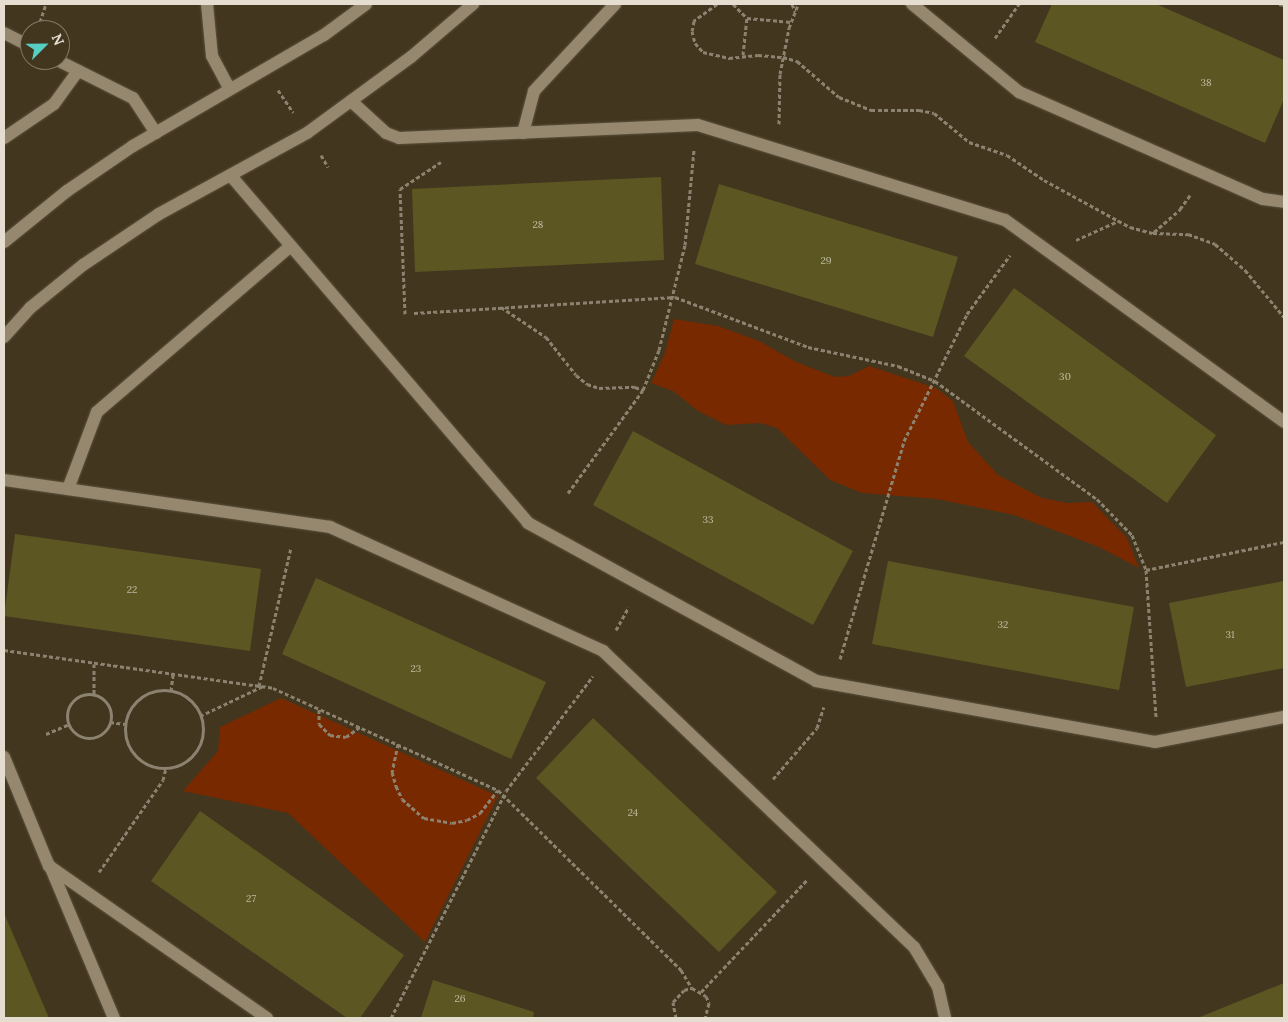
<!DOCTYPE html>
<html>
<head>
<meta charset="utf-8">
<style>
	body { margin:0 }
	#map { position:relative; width:1288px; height:1022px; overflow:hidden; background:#42361f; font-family:Lora,serif }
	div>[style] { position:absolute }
	.green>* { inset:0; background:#782900 }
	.building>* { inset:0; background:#5c5722 }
	.path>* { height:3px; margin-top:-1.5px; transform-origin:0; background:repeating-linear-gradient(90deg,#8c8270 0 4px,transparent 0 6.5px) }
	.path>.ring { margin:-1.5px; padding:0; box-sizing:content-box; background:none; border:3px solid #8c8270; border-radius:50% }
	.roads { filter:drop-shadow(0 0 1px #5d533f) drop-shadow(0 0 1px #5d533f) }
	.service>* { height:12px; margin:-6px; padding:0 6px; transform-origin:6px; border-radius:6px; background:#95886e }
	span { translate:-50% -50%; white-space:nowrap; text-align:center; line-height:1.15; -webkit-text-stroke:4px #42361f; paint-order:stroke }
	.number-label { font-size:10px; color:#c2bca4 }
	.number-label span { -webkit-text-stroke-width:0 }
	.frame { position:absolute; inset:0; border:5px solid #e4ddd0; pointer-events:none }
	.north { position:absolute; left:20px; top:20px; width:50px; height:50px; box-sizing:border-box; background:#42361f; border:1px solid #837966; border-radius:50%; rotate:67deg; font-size:14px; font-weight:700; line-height:20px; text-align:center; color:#e4ddd0 }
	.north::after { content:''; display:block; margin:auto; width:18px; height:22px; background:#55cec4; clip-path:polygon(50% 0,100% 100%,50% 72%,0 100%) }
</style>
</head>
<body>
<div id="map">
	<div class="green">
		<div style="clip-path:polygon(674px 319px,718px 326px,759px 341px,796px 362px,835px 377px,849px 376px,869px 366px,936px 388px,953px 401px,968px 442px,998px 475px,1042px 498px,1067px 503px,1092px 502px,1127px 538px,1139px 568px,1099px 547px,1014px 515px,937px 499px,862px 493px,830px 480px,777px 428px,760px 423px,726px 425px,698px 411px,673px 391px,651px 383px,665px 353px)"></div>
		<div style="clip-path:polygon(281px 698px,498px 796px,425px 942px,288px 813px,183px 791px,218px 751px,220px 727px)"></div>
	</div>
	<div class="building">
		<div style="clip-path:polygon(1052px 4px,1156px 4px,1284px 60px,1284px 99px,1265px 143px,1035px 42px)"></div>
		<div style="clip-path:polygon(661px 177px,664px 260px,415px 272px,412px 189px)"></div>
		<div style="clip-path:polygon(719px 184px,958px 257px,933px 337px,695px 264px)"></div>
		<div style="clip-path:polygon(1014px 288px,1216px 435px,1167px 503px,964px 356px)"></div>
		<div style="clip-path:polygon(633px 431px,853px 551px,813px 625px,593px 505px)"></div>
		<div style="clip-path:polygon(15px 534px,261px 569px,250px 651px,4px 616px)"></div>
		<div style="clip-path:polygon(888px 561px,1134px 607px,1119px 690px,872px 644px)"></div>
		<div style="clip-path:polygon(316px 578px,546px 682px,511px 759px,282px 654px)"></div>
		<div style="clip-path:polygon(1284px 581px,1284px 668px,1186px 687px,1169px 603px)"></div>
		<div style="clip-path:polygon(593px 718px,777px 892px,719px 952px,536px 778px)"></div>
		<div style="clip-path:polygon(200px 811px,404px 955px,360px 1018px,347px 1018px,151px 881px)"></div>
		<div style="clip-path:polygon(4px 913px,49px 1018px,4px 1018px)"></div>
		<div style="clip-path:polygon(433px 980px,534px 1012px,533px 1018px,421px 1018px)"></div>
		<div style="clip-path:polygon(1284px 983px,1284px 1018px,1200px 1018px,1200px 1017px)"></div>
	</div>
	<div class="path">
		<div style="left:717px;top:4px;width:29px;rotate:144deg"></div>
		<div style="left:694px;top:21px;width:10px;rotate:101deg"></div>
		<div style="left:692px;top:31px;width:12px;rotate:76deg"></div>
		<div style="left:695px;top:43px;width:12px;rotate:48deg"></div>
		<div style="left:703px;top:52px;width:27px;rotate:13deg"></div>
		<div style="left:729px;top:58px;width:29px;rotate:-6deg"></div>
		<div style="left:758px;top:55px;width:25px;rotate:5deg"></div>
		<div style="left:783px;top:57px;width:15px;rotate:16deg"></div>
		<div style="left:797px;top:61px;width:55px;rotate:40.6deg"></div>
		<div style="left:839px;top:97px;width:35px;rotate:22deg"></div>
		<div style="left:871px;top:110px;width:48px"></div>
		<div style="left:919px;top:110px;width:15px;rotate:11deg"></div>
		<div style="left:934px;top:113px;width:45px;rotate:39.6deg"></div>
		<div style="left:969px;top:142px;width:40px;rotate:18.9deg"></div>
		<div style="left:1007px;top:155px;width:45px;rotate:34deg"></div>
		<div style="left:1044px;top:180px;width:98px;rotate:28.7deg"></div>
		<div style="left:1130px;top:227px;width:24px;rotate:15deg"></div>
		<div style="left:1153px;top:233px;width:35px;rotate:2deg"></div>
		<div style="left:1188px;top:234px;width:29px;rotate:20deg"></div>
		<div style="left:1215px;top:244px;width:40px;rotate:41deg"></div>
		<div style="left:1245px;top:270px;width:61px;rotate:50.3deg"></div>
		<div style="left:733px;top:4px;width:20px;rotate:45deg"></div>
		<div style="left:747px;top:18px;width:44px;rotate:5.2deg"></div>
		<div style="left:792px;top:4px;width:8px;rotate:67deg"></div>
		<div style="left:1279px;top:4px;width:5px;rotate:11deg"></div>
		<div style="left:40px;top:22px;width:19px;rotate:-72deg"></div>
		<div style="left:995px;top:38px;width:42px;rotate:-54.8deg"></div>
		<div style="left:743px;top:55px;width:37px;rotate:-84deg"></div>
		<div style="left:278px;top:90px;width:27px;rotate:56deg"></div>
		<div style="left:779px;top:124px;width:50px;rotate:-88.9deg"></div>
		<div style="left:780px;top:74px;width:47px;rotate:-78.9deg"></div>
		<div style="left:789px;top:28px;width:26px;rotate:-69deg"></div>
		<div style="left:321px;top:155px;width:14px;rotate:60deg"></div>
		<div style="left:1154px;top:232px;width:35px;rotate:-41deg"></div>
		<div style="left:1180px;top:209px;width:19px;rotate:-54deg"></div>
		<div style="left:1076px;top:240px;width:46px;rotate:-24.3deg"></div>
		<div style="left:501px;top:307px;width:54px;rotate:33.7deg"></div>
		<div style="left:546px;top:337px;width:48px;rotate:51.7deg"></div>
		<div style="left:576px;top:375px;width:14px;rotate:39deg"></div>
		<div style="left:587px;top:384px;width:13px;rotate:18deg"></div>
		<div style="left:599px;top:388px;width:36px;rotate:-2deg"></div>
		<div style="left:635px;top:387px;width:9px;rotate:21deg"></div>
		<div style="left:414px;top:313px;width:261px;rotate:-3.5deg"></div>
		<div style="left:675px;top:297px;width:142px;rotate:20.6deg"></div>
		<div style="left:808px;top:347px;width:92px;rotate:11.9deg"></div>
		<div style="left:898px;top:366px;width:40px;rotate:22deg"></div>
		<div style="left:935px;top:381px;width:200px;rotate:36.1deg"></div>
		<div style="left:1097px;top:499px;width:50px;rotate:45.8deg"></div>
		<div style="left:1132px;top:535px;width:38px;rotate:68deg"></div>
		<div style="left:1146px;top:570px;width:147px;rotate:86.1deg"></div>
		<div style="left:405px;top:314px;width:125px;rotate:-92.3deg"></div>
		<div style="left:400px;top:189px;width:49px;rotate:-33.4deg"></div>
		<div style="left:568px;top:493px;width:127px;rotate:-53.9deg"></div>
		<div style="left:643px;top:390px;width:43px;rotate:-68.2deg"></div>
		<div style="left:659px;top:350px;width:108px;rotate:-76.1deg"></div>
		<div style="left:685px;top:245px;width:96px;rotate:-84.6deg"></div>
		<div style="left:1146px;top:570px;width:141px;rotate:-11.5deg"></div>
		<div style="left:616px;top:630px;width:26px;rotate:-61deg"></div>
		<div style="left:4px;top:650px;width:272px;rotate:8deg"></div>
		<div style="left:273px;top:688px;width:247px;rotate:24.4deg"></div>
		<div style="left:498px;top:790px;width:257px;rotate:44.5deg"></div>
		<div style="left:681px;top:970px;width:21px;rotate:59deg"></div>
		<div style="left:840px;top:659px;width:227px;rotate:-73.6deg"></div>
		<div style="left:904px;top:441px;width:142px;rotate:-63.6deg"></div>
		<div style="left:967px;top:314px;width:73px;rotate:-53.9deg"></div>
		<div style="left:94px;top:664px;width:31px;rotate:90deg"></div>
		<div style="left:259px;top:686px;width:143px;rotate:-77deg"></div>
		<div class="ring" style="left:125px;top:690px;width:75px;height:75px"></div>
		<div style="left:171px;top:691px;width:17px;rotate:-83deg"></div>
		<div class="ring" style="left:67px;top:694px;width:41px;height:41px"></div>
		<div style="left:319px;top:709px;width:15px;rotate:90deg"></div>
		<div style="left:319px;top:724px;width:16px;rotate:45deg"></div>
		<div style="left:330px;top:735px;width:16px;rotate:7deg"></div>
		<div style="left:346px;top:737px;width:17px;rotate:-36deg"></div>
		<div style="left:200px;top:716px;width:70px;rotate:-25.5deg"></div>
		<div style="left:110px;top:722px;width:15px;rotate:8deg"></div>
		<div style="left:46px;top:734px;width:26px;rotate:-23deg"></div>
		<div style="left:398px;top:744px;width:29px;rotate:102deg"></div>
		<div style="left:392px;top:772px;width:15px;rotate:74deg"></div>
		<div style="left:396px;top:786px;width:14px;rotate:65deg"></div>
		<div style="left:402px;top:799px;width:29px;rotate:41deg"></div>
		<div style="left:424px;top:818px;width:28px;rotate:10deg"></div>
		<div style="left:452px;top:823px;width:15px;rotate:-11deg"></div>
		<div style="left:467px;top:820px;width:15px;rotate:-28deg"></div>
		<div style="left:480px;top:813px;width:29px;rotate:-52deg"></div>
		<div style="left:773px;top:779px;width:67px;rotate:-49.2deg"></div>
		<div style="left:817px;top:728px;width:22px;rotate:-72deg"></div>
		<div style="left:99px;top:872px;width:112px;rotate:-55.2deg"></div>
		<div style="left:163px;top:780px;width:12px;rotate:-76deg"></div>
		<div style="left:701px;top:992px;width:154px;rotate:-46.6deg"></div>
		<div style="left:391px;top:1018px;width:254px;rotate:-63.1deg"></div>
		<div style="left:506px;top:791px;width:144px;rotate:-52.9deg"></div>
		<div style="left:676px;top:1018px;width:16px;rotate:-101deg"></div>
		<div style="left:673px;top:1002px;width:16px;rotate:-47deg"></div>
		<div style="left:684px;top:990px;width:8px;rotate:-14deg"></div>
		<div style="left:692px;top:988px;width:16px;rotate:30deg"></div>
		<div style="left:706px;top:996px;width:8px;rotate:67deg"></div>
		<div style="left:709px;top:1003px;width:16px;rotate:105deg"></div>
	</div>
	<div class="roads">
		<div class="service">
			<div style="left:207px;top:4px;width:52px;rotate:84.5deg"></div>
			<div style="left:212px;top:56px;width:38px;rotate:62deg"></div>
			<div style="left:912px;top:4px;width:139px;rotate:39.4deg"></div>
			<div style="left:1019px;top:92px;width:266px;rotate:23.7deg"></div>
			<div style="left:1263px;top:199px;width:21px;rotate:8deg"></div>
			<div style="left:4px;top:33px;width:29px;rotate:27deg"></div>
			<div style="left:57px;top:60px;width:85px;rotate:26.6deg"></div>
			<div style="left:133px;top:98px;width:42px;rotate:56.7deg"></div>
			<div style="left:351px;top:101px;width:47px;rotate:42.4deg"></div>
			<div style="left:386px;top:133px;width:14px;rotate:21deg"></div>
			<div style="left:399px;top:138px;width:299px;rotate:-2.5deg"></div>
			<div style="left:698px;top:125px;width:321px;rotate:17.2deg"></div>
			<div style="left:1005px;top:220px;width:344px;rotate:35.9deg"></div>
			<div style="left:523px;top:133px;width:43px;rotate:-75.3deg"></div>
			<div style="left:534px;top:91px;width:119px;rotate:-47deg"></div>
			<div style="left:4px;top:138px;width:60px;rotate:-34.2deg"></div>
			<div style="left:54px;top:104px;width:41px;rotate:-54deg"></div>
			<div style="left:231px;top:176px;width:457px;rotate:49.4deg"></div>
			<div style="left:528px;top:523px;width:328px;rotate:28.7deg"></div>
			<div style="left:816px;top:681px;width:344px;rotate:10.2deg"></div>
			<div style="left:1155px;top:742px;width:131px;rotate:-11deg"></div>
			<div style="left:4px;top:242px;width:81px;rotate:-39deg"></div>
			<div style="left:67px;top:191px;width:80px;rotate:-34.3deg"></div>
			<div style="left:133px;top:146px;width:221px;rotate:-30.2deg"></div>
			<div style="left:324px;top:35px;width:52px;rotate:-36.4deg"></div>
			<div style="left:4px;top:337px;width:39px;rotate:-48deg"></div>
			<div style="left:30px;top:308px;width:68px;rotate:-39.1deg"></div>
			<div style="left:83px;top:265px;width:92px;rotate:-33.9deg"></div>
			<div style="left:159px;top:214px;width:169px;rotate:-28.7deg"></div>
			<div style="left:307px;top:133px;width:129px;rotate:-36.2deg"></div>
			<div style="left:411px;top:57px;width:82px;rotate:-40.5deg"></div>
			<div style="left:4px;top:480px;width:329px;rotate:8.2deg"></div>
			<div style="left:330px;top:527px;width:300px;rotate:24.4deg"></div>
			<div style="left:603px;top:651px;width:429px;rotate:43.6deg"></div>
			<div style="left:914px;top:947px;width:47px;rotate:59deg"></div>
			<div style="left:938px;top:987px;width:32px;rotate:77deg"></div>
			<div style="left:68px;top:489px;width:82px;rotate:-69.4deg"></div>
			<div style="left:97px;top:412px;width:255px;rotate:-40.6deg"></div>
			<div style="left:4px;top:757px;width:118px;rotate:67.6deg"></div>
			<div style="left:49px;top:866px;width:266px;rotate:34.9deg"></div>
			<div style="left:50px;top:866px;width:165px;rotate:67.2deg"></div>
		</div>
	</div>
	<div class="number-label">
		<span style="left:1206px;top:83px">38</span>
		<span style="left:538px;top:225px">28</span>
		<span style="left:826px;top:261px">29</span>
		<span style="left:1065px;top:377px">30</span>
		<span style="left:708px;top:520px">33</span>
		<span style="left:132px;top:590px">22</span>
		<span style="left:1003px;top:625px">32</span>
		<span style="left:1230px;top:635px">31</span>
		<span style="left:416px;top:669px">23</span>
		<span style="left:633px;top:813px">24</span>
		<span style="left:251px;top:899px">27</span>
		<span style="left:460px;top:999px">26</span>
	</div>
	<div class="frame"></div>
	<div class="north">N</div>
</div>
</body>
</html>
